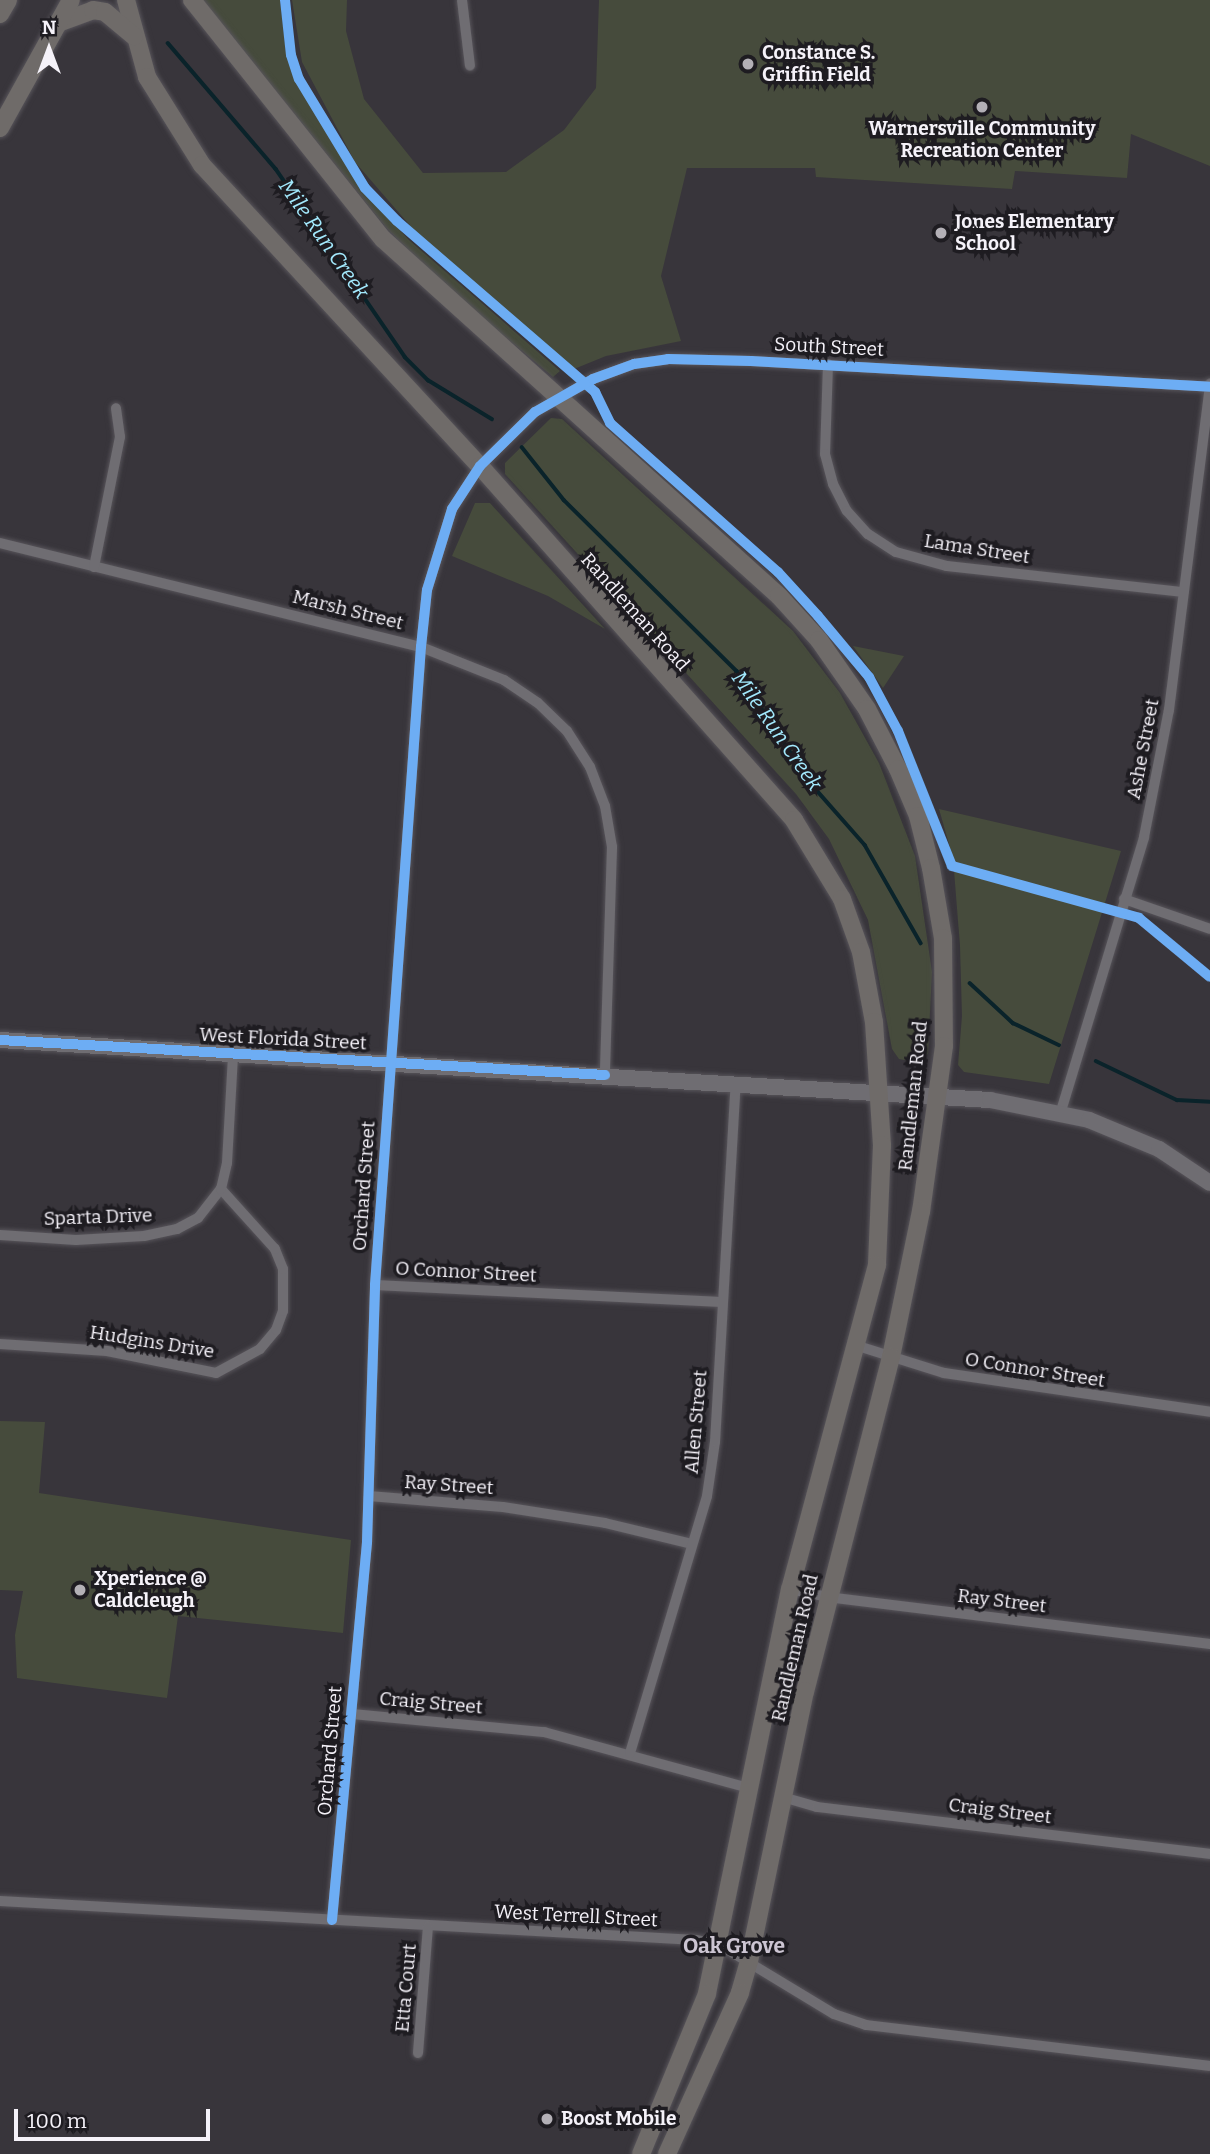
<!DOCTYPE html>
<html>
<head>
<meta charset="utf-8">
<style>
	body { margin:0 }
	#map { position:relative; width:1210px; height:2154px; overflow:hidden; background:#38353b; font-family:Bitter,serif }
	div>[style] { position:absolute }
	.green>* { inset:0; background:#464b3c }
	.stream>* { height:3.5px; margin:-1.75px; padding:0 1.75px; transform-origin:1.75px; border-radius:1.75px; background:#0a232a }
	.roads { filter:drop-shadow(0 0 2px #57545a) drop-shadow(0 0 2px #57545a) }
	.street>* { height:10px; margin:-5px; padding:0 5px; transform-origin:5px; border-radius:5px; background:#6f6d72 }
	.secondary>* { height:16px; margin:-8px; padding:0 8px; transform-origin:8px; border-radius:8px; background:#6f6d72 }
	.primary>* { height:18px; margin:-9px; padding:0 9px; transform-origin:9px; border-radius:9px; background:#6f6b69 }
	.cycleway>* { height:10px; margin:-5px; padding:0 5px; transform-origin:5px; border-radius:5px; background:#6dadf4 }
	.dots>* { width:19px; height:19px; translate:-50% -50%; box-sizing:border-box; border:4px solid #1e1c21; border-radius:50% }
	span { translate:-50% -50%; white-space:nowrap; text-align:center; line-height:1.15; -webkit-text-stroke:7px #1e1c21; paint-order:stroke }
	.poi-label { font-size:19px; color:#f5f2f9; font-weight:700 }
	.left { translate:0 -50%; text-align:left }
	.street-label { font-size:19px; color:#f5f2f9 }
	.water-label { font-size:21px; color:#a3e9fd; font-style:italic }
	.neighbourhood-label { font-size:21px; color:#ccc5d2; font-weight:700 }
	.north { position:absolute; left:14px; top:14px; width:70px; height:70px; -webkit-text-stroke:5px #1e1c21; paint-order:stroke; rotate:0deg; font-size:19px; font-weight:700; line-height:28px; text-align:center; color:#f5f2f9 }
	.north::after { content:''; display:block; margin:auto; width:24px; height:32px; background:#f5f2f9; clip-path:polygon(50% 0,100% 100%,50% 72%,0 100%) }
	.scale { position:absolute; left:14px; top:2109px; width:196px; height:32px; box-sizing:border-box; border:4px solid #f5f2f9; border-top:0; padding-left:9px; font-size:21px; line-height:24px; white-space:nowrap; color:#f5f2f9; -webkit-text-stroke:5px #1e1c21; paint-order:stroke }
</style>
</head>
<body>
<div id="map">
	<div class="green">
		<div style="clip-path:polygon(203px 0,280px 0,286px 53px,295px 81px,362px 190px,409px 240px,560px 371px,553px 377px,461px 300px,388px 230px)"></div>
		<div style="clip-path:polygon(292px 0,347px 0,346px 31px,364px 99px,423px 173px,506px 172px,564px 130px,596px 88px,599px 0,1210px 0,1210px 166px,1131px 134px,1127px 178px,1015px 171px,1012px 189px,816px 177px,815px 168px,687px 168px,661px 276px,681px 341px,606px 356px,574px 369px,413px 229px,355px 162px,302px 62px)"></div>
		<div style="clip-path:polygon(551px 418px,562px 419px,793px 631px,840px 693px,879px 763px,915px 856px,932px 972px,928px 1054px,915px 1062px,899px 1059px,892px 1049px,868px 920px,829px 839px,796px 794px,505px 474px,505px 463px)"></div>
		<div style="clip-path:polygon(475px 503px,490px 503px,605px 629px,548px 596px,452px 556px)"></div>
		<div style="clip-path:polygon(853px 646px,904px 656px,883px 688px)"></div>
		<div style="clip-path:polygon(939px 809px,1121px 851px,1049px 1084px,964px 1072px,958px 1065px,962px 1016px,960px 946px,953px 858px)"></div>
		<div style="clip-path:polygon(0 1421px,45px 1422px,39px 1493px,351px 1540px,343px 1633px,178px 1616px,167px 1698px,17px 1678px,15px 1635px,23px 1591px,0 1590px)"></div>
	</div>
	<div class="stream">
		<div style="left:168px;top:43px;width:166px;rotate:49.4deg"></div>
		<div style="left:276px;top:169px;width:228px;rotate:55.5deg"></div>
		<div style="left:405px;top:357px;width:33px;rotate:45deg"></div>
		<div style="left:428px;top:380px;width:75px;rotate:31.4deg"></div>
		<div style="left:522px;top:447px;width:68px;rotate:51.6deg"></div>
		<div style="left:564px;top:500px;width:243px;rotate:44.7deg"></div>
		<div style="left:737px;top:671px;width:138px;rotate:56.5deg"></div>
		<div style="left:813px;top:786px;width:79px;rotate:48.6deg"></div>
		<div style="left:865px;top:845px;width:113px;rotate:60.3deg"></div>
		<div style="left:970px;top:983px;width:59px;rotate:42.9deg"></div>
		<div style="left:1013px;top:1023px;width:51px;rotate:25.6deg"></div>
		<div style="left:1096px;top:1061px;width:90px;rotate:25.7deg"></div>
		<div style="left:1177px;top:1100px;width:33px;rotate:3deg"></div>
	</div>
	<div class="roads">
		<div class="street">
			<div style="left:462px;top:0;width:66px;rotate:83.1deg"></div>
			<div style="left:828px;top:364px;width:90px;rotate:91.9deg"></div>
			<div style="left:825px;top:454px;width:31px;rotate:75deg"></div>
			<div style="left:833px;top:484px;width:30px;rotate:63deg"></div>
			<div style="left:847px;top:511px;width:31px;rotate:48deg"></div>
			<div style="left:868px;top:534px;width:33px;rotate:33deg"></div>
			<div style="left:896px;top:552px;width:53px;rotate:15.4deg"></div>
			<div style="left:947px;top:566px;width:238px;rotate:6.3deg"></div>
			<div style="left:0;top:543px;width:434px;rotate:13.9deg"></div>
			<div style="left:421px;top:647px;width:89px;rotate:21.7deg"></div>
			<div style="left:504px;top:680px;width:41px;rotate:34.1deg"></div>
			<div style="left:538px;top:703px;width:40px;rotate:44deg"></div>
			<div style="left:567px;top:731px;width:43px;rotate:57.4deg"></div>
			<div style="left:590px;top:767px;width:42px;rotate:69deg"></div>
			<div style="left:605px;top:806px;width:42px;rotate:80.3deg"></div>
			<div style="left:612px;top:847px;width:228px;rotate:91.8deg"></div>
			<div style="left:94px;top:567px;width:133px;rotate:-78.7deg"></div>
			<div style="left:120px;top:437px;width:29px;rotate:-98deg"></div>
			<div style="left:1124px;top:899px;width:91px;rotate:19.2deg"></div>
			<div style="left:1061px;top:1111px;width:286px;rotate:-73.1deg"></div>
			<div style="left:1144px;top:837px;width:129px;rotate:-78.9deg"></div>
			<div style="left:1169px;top:710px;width:329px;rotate:-82.8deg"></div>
			<div style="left:0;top:1235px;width:76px;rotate:3.8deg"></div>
			<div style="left:76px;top:1240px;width:68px;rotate:-3.4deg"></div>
			<div style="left:144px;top:1236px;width:34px;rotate:-12deg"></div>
			<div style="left:177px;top:1229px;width:24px;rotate:-28deg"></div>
			<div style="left:198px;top:1218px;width:37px;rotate:-52deg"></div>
			<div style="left:375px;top:1285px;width:347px;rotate:2.8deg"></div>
			<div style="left:0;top:1344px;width:107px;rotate:3.7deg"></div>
			<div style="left:107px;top:1351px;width:111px;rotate:11.4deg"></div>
			<div style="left:216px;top:1373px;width:50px;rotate:-28.6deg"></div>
			<div style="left:260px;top:1349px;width:25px;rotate:-50deg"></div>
			<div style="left:276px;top:1330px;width:20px;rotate:-70deg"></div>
			<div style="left:283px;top:1311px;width:42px;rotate:-90deg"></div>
			<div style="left:283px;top:1269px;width:22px;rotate:-112deg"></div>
			<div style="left:275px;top:1249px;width:81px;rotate:-132deg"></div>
			<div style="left:221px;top:1189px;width:27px;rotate:-77deg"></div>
			<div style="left:227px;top:1163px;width:109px;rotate:-86.8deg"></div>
			<div style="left:858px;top:1346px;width:90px;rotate:17.4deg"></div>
			<div style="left:944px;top:1373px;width:269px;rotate:8.3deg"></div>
			<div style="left:369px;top:1496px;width:134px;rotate:4.7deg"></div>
			<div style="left:503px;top:1507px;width:103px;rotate:8.9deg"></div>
			<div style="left:605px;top:1523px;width:89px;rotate:13.6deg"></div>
			<div style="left:790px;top:1589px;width:38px;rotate:12deg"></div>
			<div style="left:827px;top:1597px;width:386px;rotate:7deg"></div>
			<div style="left:352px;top:1714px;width:193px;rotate:5.4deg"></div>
			<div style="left:544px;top:1732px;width:216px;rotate:15.3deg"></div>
			<div style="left:630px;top:1753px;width:268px;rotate:-73.3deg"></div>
			<div style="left:707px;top:1496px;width:55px;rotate:-81.6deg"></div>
			<div style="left:715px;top:1442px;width:360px;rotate:-86.7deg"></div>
			<div style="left:786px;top:1798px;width:32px;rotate:16deg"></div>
			<div style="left:817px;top:1807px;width:396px;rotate:6.8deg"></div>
			<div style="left:0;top:1901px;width:697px;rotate:3.21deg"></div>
			<div style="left:696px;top:1940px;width:25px;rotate:12deg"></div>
			<div style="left:720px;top:1945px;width:133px;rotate:31.2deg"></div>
			<div style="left:834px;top:2014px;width:34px;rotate:19deg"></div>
			<div style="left:866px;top:2025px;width:346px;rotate:6.8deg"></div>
			<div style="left:332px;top:1920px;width:380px;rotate:-84.7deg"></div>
			<div style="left:367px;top:1542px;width:257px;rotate:-88.2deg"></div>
			<div style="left:375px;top:1285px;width:640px;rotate:-85.88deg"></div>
			<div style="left:421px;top:647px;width:57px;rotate:-84deg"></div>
			<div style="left:427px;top:590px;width:85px;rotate:-72.8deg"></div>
			<div style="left:452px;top:509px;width:51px;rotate:-56.9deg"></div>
			<div style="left:480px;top:466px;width:77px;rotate:-44.5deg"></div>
			<div style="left:535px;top:412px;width:67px;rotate:-29.6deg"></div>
			<div style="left:593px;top:379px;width:44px;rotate:-20.1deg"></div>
			<div style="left:634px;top:364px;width:34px;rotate:-8deg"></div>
			<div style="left:668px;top:359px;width:83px;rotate:1.4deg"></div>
			<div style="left:751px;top:361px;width:460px;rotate:3.2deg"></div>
			<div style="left:418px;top:2053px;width:127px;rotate:-85.5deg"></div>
		</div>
		<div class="secondary">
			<div style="left:0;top:1040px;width:992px;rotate:3.47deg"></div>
			<div style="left:990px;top:1100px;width:101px;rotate:11.4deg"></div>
			<div style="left:1089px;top:1120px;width:76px;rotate:22.5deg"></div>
			<div style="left:1159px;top:1149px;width:61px;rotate:33.7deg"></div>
		</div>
		<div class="primary">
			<div style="left:126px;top:0;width:80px;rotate:74.7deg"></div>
			<div style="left:147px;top:77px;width:104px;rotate:58deg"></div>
			<div style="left:202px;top:165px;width:410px;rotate:47.3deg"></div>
			<div style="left:480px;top:466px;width:473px;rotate:48.4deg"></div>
			<div style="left:794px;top:820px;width:92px;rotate:58.7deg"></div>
			<div style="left:842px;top:899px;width:56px;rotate:70.3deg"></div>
			<div style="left:861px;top:952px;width:71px;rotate:79.5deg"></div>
			<div style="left:874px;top:1022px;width:123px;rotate:86.3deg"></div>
			<div style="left:882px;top:1145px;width:120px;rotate:92.4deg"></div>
			<div style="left:877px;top:1265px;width:335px;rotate:105deg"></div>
			<div style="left:790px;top:1589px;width:413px;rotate:101.6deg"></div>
			<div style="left:707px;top:1994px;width:173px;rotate:112.4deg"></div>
			<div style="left:192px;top:0;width:306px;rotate:51.4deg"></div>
			<div style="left:383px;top:239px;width:533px;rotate:42.04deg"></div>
			<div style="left:779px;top:596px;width:59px;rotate:47.7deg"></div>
			<div style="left:819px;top:640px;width:84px;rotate:55.2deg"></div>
			<div style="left:867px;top:709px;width:68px;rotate:62.7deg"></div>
			<div style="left:898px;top:769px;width:51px;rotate:66.9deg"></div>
			<div style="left:918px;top:816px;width:54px;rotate:76deg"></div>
			<div style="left:931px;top:868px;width:71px;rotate:80.3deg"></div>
			<div style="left:943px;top:938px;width:108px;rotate:89.5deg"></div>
			<div style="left:944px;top:1046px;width:167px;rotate:97.9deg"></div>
			<div style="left:921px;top:1211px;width:149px;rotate:101.6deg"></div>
			<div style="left:891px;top:1357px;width:345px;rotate:104.4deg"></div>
			<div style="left:805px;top:1691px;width:276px;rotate:101.7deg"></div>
			<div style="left:749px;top:1961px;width:33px;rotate:106deg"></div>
			<div style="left:740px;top:1993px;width:177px;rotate:114.4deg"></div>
			<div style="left:0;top:14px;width:16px;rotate:-60deg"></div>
			<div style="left:58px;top:23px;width:37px;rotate:-20deg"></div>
			<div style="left:93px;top:10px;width:12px;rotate:9deg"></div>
			<div style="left:105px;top:12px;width:38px;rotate:40deg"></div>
			<div style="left:0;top:128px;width:146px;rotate:-61deg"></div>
		</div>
	</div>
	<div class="cycleway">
		<div style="left:285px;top:0;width:55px;rotate:83.8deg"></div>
		<div style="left:291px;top:55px;width:25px;rotate:72deg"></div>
		<div style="left:299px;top:79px;width:127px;rotate:58.8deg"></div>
		<div style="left:365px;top:188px;width:46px;rotate:45.9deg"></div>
		<div style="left:397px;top:221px;width:262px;rotate:40.8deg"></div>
		<div style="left:595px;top:392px;width:34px;rotate:64deg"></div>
		<div style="left:610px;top:423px;width:225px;rotate:41.6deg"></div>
		<div style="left:778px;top:572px;width:59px;rotate:47.7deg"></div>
		<div style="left:818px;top:616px;width:80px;rotate:50.1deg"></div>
		<div style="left:869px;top:677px;width:61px;rotate:61.8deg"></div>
		<div style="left:898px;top:731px;width:145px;rotate:68.2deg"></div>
		<div style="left:952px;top:866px;width:194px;rotate:15.5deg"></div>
		<div style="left:1139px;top:918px;width:92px;rotate:39.7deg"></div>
		<div style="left:0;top:1040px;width:606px;rotate:3.31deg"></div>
		<div style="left:332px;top:1920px;width:380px;rotate:-84.7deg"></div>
		<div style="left:367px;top:1542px;width:257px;rotate:-88.2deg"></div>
		<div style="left:375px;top:1285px;width:640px;rotate:-85.88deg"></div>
		<div style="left:421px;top:647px;width:57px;rotate:-84deg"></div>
		<div style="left:427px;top:590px;width:85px;rotate:-72.8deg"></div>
		<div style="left:452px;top:509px;width:51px;rotate:-56.9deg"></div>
		<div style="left:480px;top:466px;width:77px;rotate:-44.5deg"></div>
		<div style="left:535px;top:412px;width:67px;rotate:-29.6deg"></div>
		<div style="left:593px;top:379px;width:44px;rotate:-20.1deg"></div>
		<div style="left:634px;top:364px;width:34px;rotate:-8deg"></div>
		<div style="left:668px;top:359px;width:83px;rotate:1.4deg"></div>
		<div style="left:751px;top:361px;width:460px;rotate:3.2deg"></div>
	</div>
	<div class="dots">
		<div style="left:748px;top:64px;background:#b3b0b6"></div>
		<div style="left:982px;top:107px;background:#b3b0b6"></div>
		<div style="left:941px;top:233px;background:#b3b0b6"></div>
		<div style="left:80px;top:1590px;background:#b3b0b6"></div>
		<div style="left:547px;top:2119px;background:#b3b0b6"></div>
	</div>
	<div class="poi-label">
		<span class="left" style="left:762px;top:64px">Constance S.<br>Griffin Field</span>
		<span style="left:982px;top:140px">Warnersville Community<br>Recreation Center</span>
		<span class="left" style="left:955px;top:233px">Jones Elementary<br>School</span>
		<span class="left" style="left:94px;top:1590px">Xperience @<br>Caldcleugh</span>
		<span class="left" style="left:561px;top:2119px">Boost Mobile</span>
	</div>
	<div class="street-label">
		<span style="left:829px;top:347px;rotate:3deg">South Street</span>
		<span style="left:977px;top:549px;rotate:9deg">Lama Street</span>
		<span style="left:348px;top:610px;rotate:14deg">Marsh Street</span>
		<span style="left:635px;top:612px;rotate:48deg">Randleman Road</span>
		<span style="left:1143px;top:749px;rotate:-79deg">Ashe Street</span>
		<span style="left:283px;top:1039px;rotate:3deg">West Florida Street</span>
		<span style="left:913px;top:1096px;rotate:-84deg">Randleman Road</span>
		<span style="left:364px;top:1186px;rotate:-86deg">Orchard Street</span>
		<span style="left:98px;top:1217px;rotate:-2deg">Sparta Drive</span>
		<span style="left:466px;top:1272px;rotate:3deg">O Connor Street</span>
		<span style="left:152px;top:1342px;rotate:9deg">Hudgins Drive</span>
		<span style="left:1035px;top:1370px;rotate:9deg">O Connor Street</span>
		<span style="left:696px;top:1422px;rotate:-85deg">Allen Street</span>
		<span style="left:449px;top:1485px;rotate:4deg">Ray Street</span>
		<span style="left:1002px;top:1601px;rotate:7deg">Ray Street</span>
		<span style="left:795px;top:1648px;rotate:-77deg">Randleman Road</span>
		<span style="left:431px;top:1703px;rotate:5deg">Craig Street</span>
		<span style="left:330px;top:1751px;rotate:-85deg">Orchard Street</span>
		<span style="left:1000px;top:1811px;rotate:7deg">Craig Street</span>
		<span style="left:576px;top:1916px;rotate:3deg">West Terrell Street</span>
		<span style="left:406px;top:1988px;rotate:-85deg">Etta Court</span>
	</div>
	<div class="water-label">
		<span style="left:324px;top:239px;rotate:55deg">Mile Run Creek</span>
		<span style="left:777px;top:731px;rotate:55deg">Mile Run Creek</span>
	</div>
	<div class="neighbourhood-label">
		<span style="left:734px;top:1946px">Oak Grove</span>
	</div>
	<div class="north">N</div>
	<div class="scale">100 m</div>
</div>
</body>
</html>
